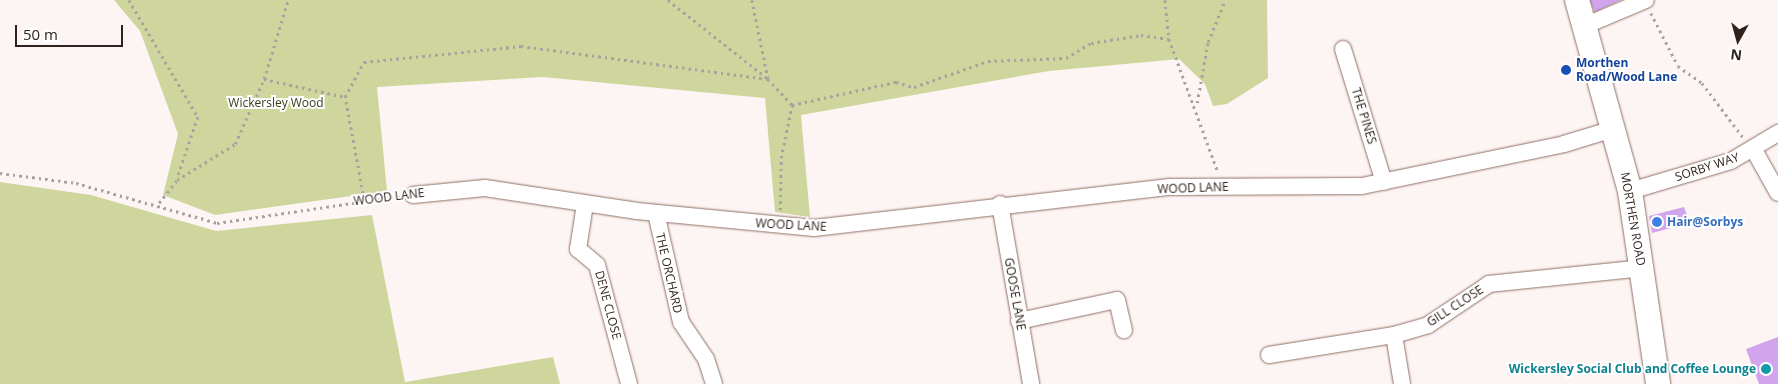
<!DOCTYPE html>
<html>
<head>
<meta charset="utf-8">
<style>
	body { margin:0 }
	#map { position:relative; width:1778px; height:384px; overflow:hidden; background:#fdf5f3; font-family:"Open Sans",sans-serif }
	div>[style] { position:absolute }
	.green>* { inset:0; background:#cfd69d }
	.building>* { inset:0; background:#d2a4ee }
	.path>* { height:2.5px; margin-top:-1.25px; transform-origin:0; background:repeating-linear-gradient(90deg,#aba19e 0 2.5px,transparent 0 6.5px) }
	.roads { filter:drop-shadow(0 0 1px #8f6f64) drop-shadow(0 0 1px #8f6f64) }
	.street>* { height:16px; margin:-8px; padding:0 8px; transform-origin:8px; border-radius:8px; background:#fff }
	.secondary>* { height:24px; margin:-12px; padding:0 12px; transform-origin:12px; border-radius:12px; background:#fff }
	.dots>* { width:14px; height:14px; translate:-50% -50%; box-sizing:border-box; border:2px solid #fff; border-radius:50% }
	span { translate:-50% -50%; white-space:nowrap; text-align:center; line-height:1.15; -webkit-text-stroke:4px #fff; paint-order:stroke }
	.transit-label { font-size:12px; color:#164399; font-weight:700 }
	.left { translate:0 -50%; text-align:left }
	.park-label { font-size:12px; color:#3a3d18 }
	.street-label { font-size:12px; color:#2f221d }
	.shop-label { font-size:12px; color:#366cbe; font-weight:700 }
	.culture-label { font-size:12px; color:#0d838f; font-weight:700 }
	.right { translate:-100% -50%; text-align:right }
	.north { position:absolute; left:1713px; top:15px; width:50px; height:50px; -webkit-text-stroke:4px #fff; paint-order:stroke; rotate:187deg; font-size:14px; font-weight:700; line-height:20px; text-align:center; color:#2f221d }
	.north::after { content:''; display:block; margin:auto; width:18px; height:22px; background:#2f221d; clip-path:polygon(50% 0,100% 100%,50% 72%,0 100%) }
	.scale { position:absolute; left:15px; top:25px; width:108px; height:22px; box-sizing:border-box; border:2px solid #2f221d; border-top:0; padding-left:6px; font-size:15px; line-height:18px; white-space:nowrap; color:#2f221d; -webkit-text-stroke:4px #fff; paint-order:stroke }
</style>
</head>
<body>
<div id="map">
	<div class="green">
		<div style="clip-path:polygon(114px 0,1267px 0,1268px 78px,1227px 104px,1213px 106px,1205px 84px,1179px 59px,1049px 71px,801px 115px,810px 217px,775px 212px,765px 98px,543px 77px,377px 87px,387px 191px,215px 215px,163px 195px,178px 134px,140px 31px)"></div>
		<div style="clip-path:polygon(0 182px,91px 195px,216px 231px,372px 215px,405px 382px,553px 357px,560px 384px,0 384px)"></div>
	</div>
	<div class="building">
		<div style="clip-path:polygon(1589px 0,1621px 0,1595px 12px)"></div>
		<div style="clip-path:polygon(1684px 207px,1690px 223px,1652px 233px,1649px 216px)"></div>
		<div style="clip-path:polygon(1778px 337px,1778px 384px,1759px 384px,1746px 349px)"></div>
	</div>
	<div class="path">
		<div style="left:129px;top:0;width:136px;rotate:59.5deg"></div>
		<div style="left:198px;top:117px;width:65px;rotate:108.7deg"></div>
		<div style="left:668px;top:0;width:126px;rotate:38.2deg"></div>
		<div style="left:752px;top:0;width:80px;rotate:78.4deg"></div>
		<div style="left:1165px;top:0;width:39px;rotate:84deg"></div>
		<div style="left:1169px;top:39px;width:142px;rotate:69.8deg"></div>
		<div style="left:1651px;top:13px;width:59px;rotate:63deg"></div>
		<div style="left:1678px;top:66px;width:29px;rotate:35deg"></div>
		<div style="left:1702px;top:83px;width:68px;rotate:52.8deg"></div>
		<div style="left:264px;top:79px;width:83px;rotate:12.5deg"></div>
		<div style="left:1197px;top:103px;width:62px;rotate:-79.8deg"></div>
		<div style="left:1208px;top:42px;width:45px;rotate:-68deg"></div>
		<div style="left:0;top:173px;width:77px;rotate:7.5deg"></div>
		<div style="left:76px;top:183px;width:147px;rotate:15.8deg"></div>
		<div style="left:217px;top:223px;width:185px;rotate:-8.4deg"></div>
		<div style="left:364px;top:200px;width:105px;rotate:-100.5deg"></div>
		<div style="left:345px;top:97px;width:40px;rotate:-62deg"></div>
		<div style="left:364px;top:62px;width:158px;rotate:-5.8deg"></div>
		<div style="left:521px;top:46px;width:249px;rotate:7.6deg"></div>
		<div style="left:768px;top:79px;width:35px;rotate:47deg"></div>
		<div style="left:159px;top:203px;width:29px;rotate:-52deg"></div>
		<div style="left:177px;top:180px;width:68px;rotate:-31.8deg"></div>
		<div style="left:235px;top:144px;width:71px;rotate:-66deg"></div>
		<div style="left:264px;top:79px;width:83px;rotate:-73.1deg"></div>
		<div style="left:780px;top:210px;width:52px;rotate:-88.9deg"></div>
		<div style="left:781px;top:158px;width:54px;rotate:-78.3deg"></div>
		<div style="left:792px;top:105px;width:107px;rotate:-12.5deg"></div>
		<div style="left:896px;top:82px;width:19px;rotate:16deg"></div>
		<div style="left:914px;top:87px;width:78px;rotate:-19.4deg"></div>
		<div style="left:988px;top:61px;width:78px;rotate:-2.2deg"></div>
		<div style="left:1066px;top:58px;width:29px;rotate:-31deg"></div>
		<div style="left:1091px;top:43px;width:51px;rotate:-9.1deg"></div>
		<div style="left:1141px;top:35px;width:28px;rotate:8deg"></div>
	</div>
	<div class="roads">
		<div class="street">
			<div style="left:1584px;top:26px;width:67px;rotate:-22.8deg"></div>
			<div style="left:1343px;top:49px;width:139px;rotate:72.9deg"></div>
			<div style="left:1754px;top:150px;width:49px;rotate:60.8deg"></div>
			<div style="left:1630px;top:191px;width:105px;rotate:-16.5deg"></div>
			<div style="left:1731px;top:161px;width:55px;rotate:-30.8deg"></div>
			<div style="left:413px;top:195px;width:72px;rotate:-5.6deg"></div>
			<div style="left:485px;top:188px;width:154px;rotate:8.6deg"></div>
			<div style="left:637px;top:211px;width:178px;rotate:5.5deg"></div>
			<div style="left:814px;top:228px;width:358px;rotate:-6.6deg"></div>
			<div style="left:1170px;top:187px;width:192px;rotate:-0.3deg"></div>
			<div style="left:1362px;top:186px;width:206px;rotate:-11.7deg"></div>
			<div style="left:1564px;top:144px;width:51px;rotate:-17deg"></div>
			<div style="left:585px;top:204px;width:46px;rotate:98.8deg"></div>
			<div style="left:578px;top:249px;width:25px;rotate:40deg"></div>
			<div style="left:597px;top:265px;width:123px;rotate:74.9deg"></div>
			<div style="left:1000px;top:204px;width:183px;rotate:80.2deg"></div>
			<div style="left:656px;top:213px;width:112px;rotate:77.1deg"></div>
			<div style="left:681px;top:322px;width:45px;rotate:56deg"></div>
			<div style="left:706px;top:359px;width:26px;rotate:72deg"></div>
			<div style="left:1019px;top:321px;width:100px;rotate:-12.1deg"></div>
			<div style="left:1117px;top:300px;width:31px;rotate:77deg"></div>
			<div style="left:1394px;top:335px;width:50px;rotate:80.7deg"></div>
			<div style="left:1269px;top:355px;width:127px;rotate:-9.1deg"></div>
			<div style="left:1394px;top:335px;width:35px;rotate:-16deg"></div>
			<div style="left:1428px;top:325px;width:73px;rotate:-33.9deg"></div>
			<div style="left:1489px;top:284px;width:155px;rotate:-5.9deg"></div>
		</div>
		<div class="secondary">
			<div style="left:1577px;top:0;width:198px;rotate:74.5deg"></div>
			<div style="left:1630px;top:191px;width:195px;rotate:81.7deg"></div>
		</div>
	</div>
	<div class="dots">
		<div style="left:1566px;top:70px;background:#1a4fb4"></div>
		<div style="left:1657px;top:222px;background:#3f7fe0"></div>
		<div style="left:1766px;top:369px;background:#0f9aa8"></div>
	</div>
	<div class="transit-label">
		<span class="left" style="left:1576px;top:70px">Morthen<br>Road/Wood Lane</span>
	</div>
	<div class="park-label">
		<span style="left:276px;top:103px">Wickersley Wood</span>
	</div>
	<div class="street-label">
		<span style="left:1364px;top:116px;rotate:73deg">THE PINES</span>
		<span style="left:1707px;top:167px;rotate:-18deg">SORBY WAY</span>
		<span style="left:1193px;top:188px;rotate:-2deg">WOOD LANE</span>
		<span style="left:389px;top:197px;rotate:-7deg">WOOD LANE</span>
		<span style="left:1633px;top:219px;rotate:80deg">MORTHEN ROAD</span>
		<span style="left:791px;top:225px;rotate:3deg">WOOD LANE</span>
		<span style="left:669px;top:273px;rotate:77deg">THE ORCHARD</span>
		<span style="left:1015px;top:294px;rotate:80deg">GOOSE LANE</span>
		<span style="left:608px;top:305px;rotate:75deg">DENE CLOSE</span>
		<span style="left:1455px;top:306px;rotate:-33deg">GILL CLOSE</span>
	</div>
	<div class="shop-label">
		<span class="left" style="left:1667px;top:222px">Hair@Sorbys</span>
	</div>
	<div class="culture-label">
		<span class="right" style="left:1756px;top:369px">Wickersley Social Club and Coffee Lounge</span>
	</div>
	<div class="north">N</div>
	<div class="scale">50 m</div>
</div>
</body>
</html>
